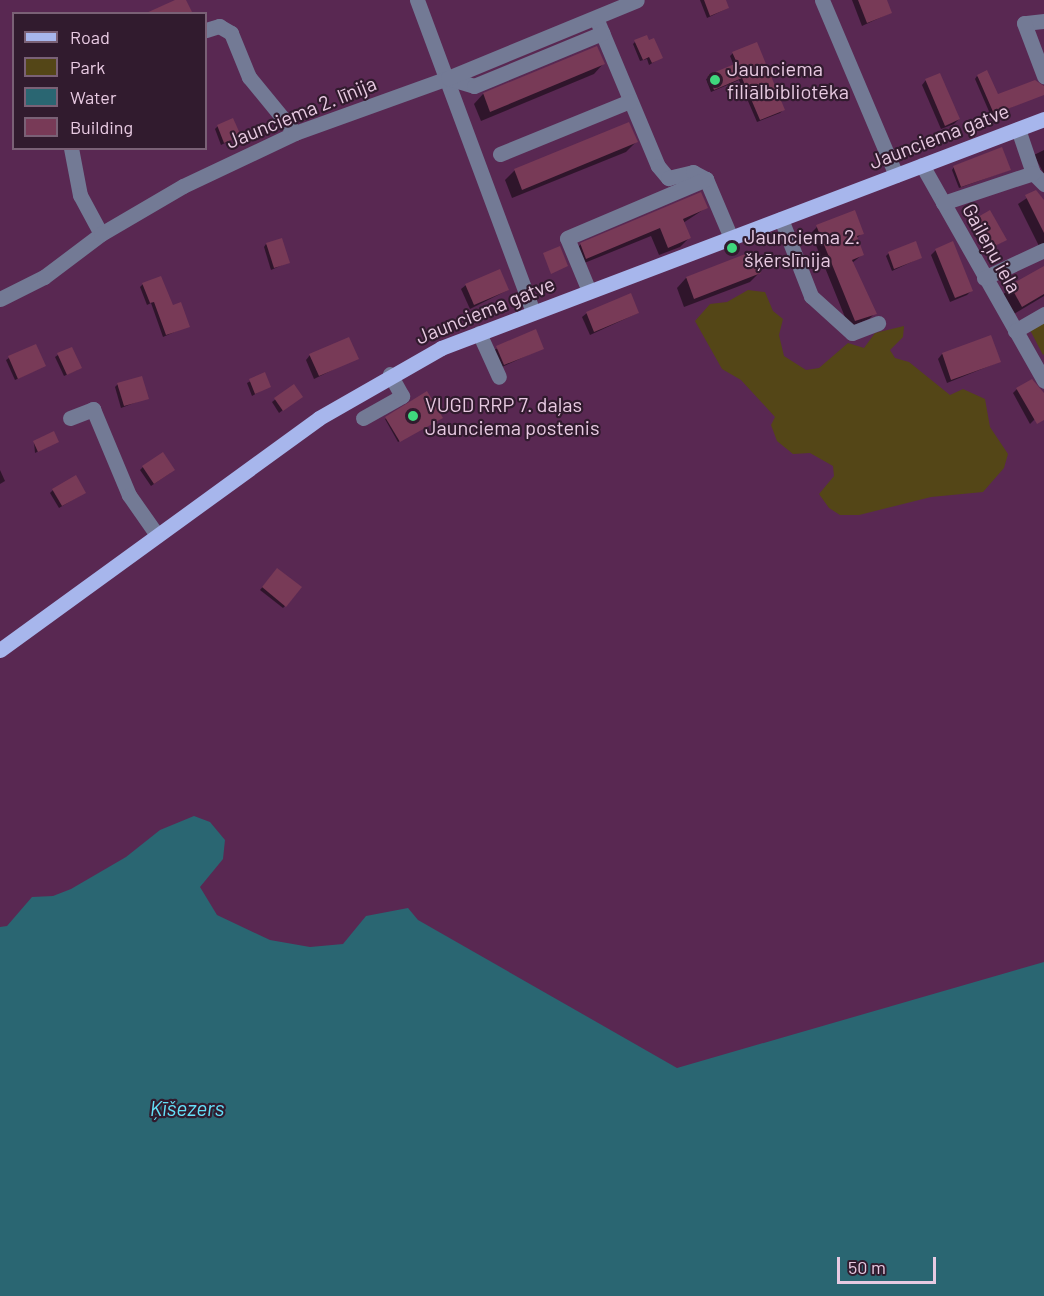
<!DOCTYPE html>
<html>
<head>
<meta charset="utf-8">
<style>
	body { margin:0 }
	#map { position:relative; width:1044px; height:1296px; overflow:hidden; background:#592852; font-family:Barlow,sans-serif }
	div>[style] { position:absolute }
	.green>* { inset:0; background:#544617 }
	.water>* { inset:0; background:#2a6672 }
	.shadow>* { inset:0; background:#0007 }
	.building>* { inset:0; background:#783a57 }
	.minor>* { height:15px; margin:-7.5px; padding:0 7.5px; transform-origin:7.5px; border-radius:7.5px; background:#737a95 }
	.major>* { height:15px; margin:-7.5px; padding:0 7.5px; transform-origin:7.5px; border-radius:7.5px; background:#a7b6ec }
	.dots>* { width:16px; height:16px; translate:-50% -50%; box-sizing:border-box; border:3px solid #311b2e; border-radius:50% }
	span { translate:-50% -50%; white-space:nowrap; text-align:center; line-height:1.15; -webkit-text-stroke:4.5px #311b2e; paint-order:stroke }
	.poi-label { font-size:20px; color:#e8cae2 }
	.left { translate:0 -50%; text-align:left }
	.street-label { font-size:20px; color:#e8cae2 }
	.water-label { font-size:21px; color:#64dff7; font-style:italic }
	.legend { position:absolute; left:12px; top:12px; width:195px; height:138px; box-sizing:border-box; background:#311b2e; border:2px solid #7a6176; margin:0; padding:8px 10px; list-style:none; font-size:18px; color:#e8cae2 }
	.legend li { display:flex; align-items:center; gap:12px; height:30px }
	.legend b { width:30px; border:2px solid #7a6176 }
	.scale { position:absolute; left:837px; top:1257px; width:99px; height:27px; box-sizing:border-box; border:3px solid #e8cae2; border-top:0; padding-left:8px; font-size:18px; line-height:21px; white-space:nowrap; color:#e8cae2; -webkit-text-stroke:4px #311b2e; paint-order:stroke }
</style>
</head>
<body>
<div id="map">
	<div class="green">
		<div style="clip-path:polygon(748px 290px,765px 292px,773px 311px,783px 319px,779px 335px,784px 356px,806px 370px,819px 368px,848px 343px,864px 348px,875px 333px,904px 326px,903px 337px,890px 350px,895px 358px,909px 362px,950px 395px,963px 389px,985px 399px,990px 427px,1008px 454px,1004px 468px,983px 492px,931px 497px,859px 515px,840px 515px,829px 508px,819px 494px,834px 476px,833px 466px,810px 453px,793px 454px,777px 441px,771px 425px,775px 417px,741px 380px,722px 369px,695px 321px,710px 304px,727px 302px)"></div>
		<div style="clip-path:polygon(1044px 322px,1044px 354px,1043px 355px,1030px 330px)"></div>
	</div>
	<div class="water">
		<div style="clip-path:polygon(194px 816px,210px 822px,225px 840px,223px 859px,200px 887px,217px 915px,270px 940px,310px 947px,343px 944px,366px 916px,408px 908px,418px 920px,677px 1068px,1044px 962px,1044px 1296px,0 1296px,0 927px,7px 926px,32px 897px,53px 896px,71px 889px,126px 857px,160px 830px)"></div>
	</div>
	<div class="shadow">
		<div style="clip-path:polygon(700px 0,724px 0,728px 8px,707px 18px)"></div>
		<div style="clip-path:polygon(852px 0,886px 0,890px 13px,862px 26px)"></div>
		<div style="clip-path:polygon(635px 42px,661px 58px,649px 65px,647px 59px,640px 61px,633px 44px)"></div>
		<div style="clip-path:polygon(596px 48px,603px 64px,594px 74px,481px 121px,474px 104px,483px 94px)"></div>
		<div style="clip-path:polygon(733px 53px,783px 110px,780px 113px,757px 122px,739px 80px,711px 92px,706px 79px,734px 66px,730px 56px)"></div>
		<div style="clip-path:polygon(977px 76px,997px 96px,1035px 97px,991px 116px,975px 79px)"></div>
		<div style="clip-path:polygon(926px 80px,959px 119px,954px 124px,941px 129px,922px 85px)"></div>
		<div style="clip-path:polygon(628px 124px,636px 142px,626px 152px,512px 198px,505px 180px,515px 170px)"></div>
		<div style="clip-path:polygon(218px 126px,239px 136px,221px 145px,215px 129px)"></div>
		<div style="clip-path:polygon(1044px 150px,1044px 174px,1034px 155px)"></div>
		<div style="clip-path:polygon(954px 167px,1009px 170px,959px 188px,952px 170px)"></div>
		<div style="clip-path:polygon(1036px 192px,1044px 203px,1044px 256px,1018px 204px)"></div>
		<div style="clip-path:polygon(706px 208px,683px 223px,689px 238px,680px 247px,659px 255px,651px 236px,577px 266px,572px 253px,581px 244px)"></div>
		<div style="clip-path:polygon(972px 222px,1002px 242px,984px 252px,969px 225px)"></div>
		<div style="clip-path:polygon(817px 227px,862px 233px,856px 239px,862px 255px,852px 263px,875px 313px,869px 319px,849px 327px,811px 233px)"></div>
		<div style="clip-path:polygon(266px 244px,289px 262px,271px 270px,264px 247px)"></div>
		<div style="clip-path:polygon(936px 250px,971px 291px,967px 295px,950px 302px,931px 255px)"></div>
		<div style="clip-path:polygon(752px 253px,759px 273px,750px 282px,684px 307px,677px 288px,686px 278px)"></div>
		<div style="clip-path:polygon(889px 253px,920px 258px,892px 271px,886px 256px)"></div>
		<div style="clip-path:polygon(1044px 268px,1044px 296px,1014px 314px,1003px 294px)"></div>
		<div style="clip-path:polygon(143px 284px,172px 307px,188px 326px,163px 337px,151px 303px,147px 305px,140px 287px)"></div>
		<div style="clip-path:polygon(466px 285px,508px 290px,470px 309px,461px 289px)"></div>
		<div style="clip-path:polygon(587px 313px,638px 313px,590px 335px,582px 317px)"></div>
		<div style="clip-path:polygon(535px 331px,543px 348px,502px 367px,494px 350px)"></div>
		<div style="clip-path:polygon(942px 354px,999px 362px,947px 383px,938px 359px)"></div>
		<div style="clip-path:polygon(58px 355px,77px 370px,64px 376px,55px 357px)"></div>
		<div style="clip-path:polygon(310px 355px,357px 358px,314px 379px,306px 360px)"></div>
		<div style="clip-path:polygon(9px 358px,44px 366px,15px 380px,6px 360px)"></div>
		<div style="clip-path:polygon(264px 374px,269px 386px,252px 396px,247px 383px)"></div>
		<div style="clip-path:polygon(118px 384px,147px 398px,121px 408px,115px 387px)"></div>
		<div style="clip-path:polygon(293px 386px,298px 399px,279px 413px,272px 402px)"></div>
		<div style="clip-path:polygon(1017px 389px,1044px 398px,1044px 410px,1030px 424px,1013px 393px)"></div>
		<div style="clip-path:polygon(427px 393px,440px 419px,398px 442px,385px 419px)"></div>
		<div style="clip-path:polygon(34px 442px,57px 442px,35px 453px)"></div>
		<div style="clip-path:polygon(143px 467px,170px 473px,151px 486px,140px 470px)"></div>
		<div style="clip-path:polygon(0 470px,5px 481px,0 484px)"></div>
		<div style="clip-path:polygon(53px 490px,81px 495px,59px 508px,50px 493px)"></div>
		<div style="clip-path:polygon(275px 572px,285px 606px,283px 608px,260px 590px)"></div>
	</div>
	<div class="building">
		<div style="clip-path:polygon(175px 0,186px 0,193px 14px,144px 14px)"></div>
		<div style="clip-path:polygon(704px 0,726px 0,729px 8px,710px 16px)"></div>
		<div style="clip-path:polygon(858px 0,887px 0,892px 13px,867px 23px)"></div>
		<div style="clip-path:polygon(647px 35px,649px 40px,654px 38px,663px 58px,652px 63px,649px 57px,643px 60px,634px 40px)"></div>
		<div style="clip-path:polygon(757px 42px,785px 110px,760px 120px,742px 78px,714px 90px,708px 75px,737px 63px,732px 52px)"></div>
		<div style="clip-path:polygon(597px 46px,605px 64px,490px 112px,483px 93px)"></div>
		<div style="clip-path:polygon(987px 70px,998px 94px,1035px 80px,1044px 86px,1044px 95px,994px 114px,977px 75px)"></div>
		<div style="clip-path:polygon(940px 73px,960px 119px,945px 126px,925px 79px)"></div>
		<div style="clip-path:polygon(233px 118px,241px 136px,224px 143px,217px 125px)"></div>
		<div style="clip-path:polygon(629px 122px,638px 142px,522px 190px,514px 169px)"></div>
		<div style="clip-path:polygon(1002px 147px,1011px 170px,961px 187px,953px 166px)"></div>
		<div style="clip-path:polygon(1036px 190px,1044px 200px,1044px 233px,1025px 195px)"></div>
		<div style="clip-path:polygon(701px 192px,708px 208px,683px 219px,691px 238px,668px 248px,660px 228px,586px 259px,580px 243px)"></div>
		<div style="clip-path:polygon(855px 210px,864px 234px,857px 236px,864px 255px,852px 260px,877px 314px,855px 321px,816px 225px)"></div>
		<div style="clip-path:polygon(990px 210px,1007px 240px,987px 250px,971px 221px)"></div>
		<div style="clip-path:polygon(282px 238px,290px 263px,274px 268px,266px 243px)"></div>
		<div style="clip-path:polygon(916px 241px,922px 258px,894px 269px,888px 252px)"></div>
		<div style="clip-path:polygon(953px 241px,973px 291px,955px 298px,935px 249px)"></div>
		<div style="clip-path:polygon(560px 246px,568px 266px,551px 274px,543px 253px)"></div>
		<div style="clip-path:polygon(753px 251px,761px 273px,694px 299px,686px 277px)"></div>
		<div style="clip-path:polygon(1044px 266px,1044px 294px,1022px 307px,1010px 285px)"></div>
		<div style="clip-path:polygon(500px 269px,509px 290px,474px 305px,465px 284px)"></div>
		<div style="clip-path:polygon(161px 276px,173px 305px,181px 302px,190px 327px,166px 335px,154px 302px,150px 303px,142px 283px)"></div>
		<div style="clip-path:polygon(631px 293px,639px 313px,594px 332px,586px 312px)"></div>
		<div style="clip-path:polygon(536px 329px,544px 349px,504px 365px,496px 346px)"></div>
		<div style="clip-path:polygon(991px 335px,1001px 362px,951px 380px,942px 353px)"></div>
		<div style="clip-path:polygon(349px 337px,359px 359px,319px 376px,309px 354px)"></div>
		<div style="clip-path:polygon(36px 344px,46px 366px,18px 379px,8px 356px)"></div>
		<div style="clip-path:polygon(72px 347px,82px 368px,67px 375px,57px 353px)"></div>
		<div style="clip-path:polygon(265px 372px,271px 387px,255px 394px,249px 379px)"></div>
		<div style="clip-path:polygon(142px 376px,149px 399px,124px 406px,117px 383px)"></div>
		<div style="clip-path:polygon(1032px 379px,1044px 393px,1044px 420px,1037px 424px,1016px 388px)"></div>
		<div style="clip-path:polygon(294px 384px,303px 397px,283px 411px,274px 398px)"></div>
		<div style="clip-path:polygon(427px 391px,443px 418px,400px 442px,385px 417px)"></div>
		<div style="clip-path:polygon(54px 431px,59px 442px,38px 452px,33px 441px)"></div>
		<div style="clip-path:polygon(163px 452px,175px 470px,154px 484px,142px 466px)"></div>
		<div style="clip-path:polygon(76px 475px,86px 493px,62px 506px,52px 489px)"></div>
		<div style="clip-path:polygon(277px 568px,302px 587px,286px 607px,262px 587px)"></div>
	</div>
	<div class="minor">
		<div style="left:417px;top:0;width:333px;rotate:69.6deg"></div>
		<div style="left:822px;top:0;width:190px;rotate:67.1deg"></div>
		<div style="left:596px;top:18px;width:160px;rotate:67.3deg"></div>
		<div style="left:658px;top:166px;width:16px;rotate:50deg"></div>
		<div style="left:668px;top:178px;width:26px;rotate:-13deg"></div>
		<div style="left:693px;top:172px;width:15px;rotate:28deg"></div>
		<div style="left:706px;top:179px;width:64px;rotate:67deg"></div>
		<div style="left:1044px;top:21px;width:20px;rotate:174deg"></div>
		<div style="left:1024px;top:23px;width:57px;rotate:69.3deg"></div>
		<div style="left:206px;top:30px;width:14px;rotate:-17deg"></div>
		<div style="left:219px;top:26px;width:14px;rotate:30deg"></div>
		<div style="left:231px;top:33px;width:48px;rotate:67.8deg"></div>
		<div style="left:249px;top:77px;width:72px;rotate:50.6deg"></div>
		<div style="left:448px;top:78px;width:27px;rotate:17deg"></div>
		<div style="left:474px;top:86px;width:139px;rotate:-22.5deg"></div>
		<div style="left:1018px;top:129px;width:46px;rotate:71.2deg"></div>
		<div style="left:1033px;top:173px;width:16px;rotate:45deg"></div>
		<div style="left:71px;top:148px;width:48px;rotate:79.2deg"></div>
		<div style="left:80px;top:195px;width:44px;rotate:61.7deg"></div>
		<div style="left:500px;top:154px;width:140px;rotate:-22.2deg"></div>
		<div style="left:922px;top:165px;width:248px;rotate:60.5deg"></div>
		<div style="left:943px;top:203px;width:95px;rotate:-18.4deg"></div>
		<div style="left:781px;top:219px;width:83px;rotate:68.7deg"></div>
		<div style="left:811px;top:296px;width:55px;rotate:42.1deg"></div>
		<div style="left:852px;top:333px;width:28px;rotate:-21deg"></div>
		<div style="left:984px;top:278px;width:66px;rotate:-25deg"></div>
		<div style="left:589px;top:291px;width:57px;rotate:-112.5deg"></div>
		<div style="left:567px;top:238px;width:151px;rotate:-23deg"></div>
		<div style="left:0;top:299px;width:49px;rotate:-26.6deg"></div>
		<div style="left:44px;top:277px;width:71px;rotate:-37deg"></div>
		<div style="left:101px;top:234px;width:95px;rotate:-30.3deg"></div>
		<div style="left:183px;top:186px;width:124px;rotate:-25.3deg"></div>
		<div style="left:295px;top:133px;width:163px;rotate:-19.8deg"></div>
		<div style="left:448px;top:78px;width:204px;rotate:-22.4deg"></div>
		<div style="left:1015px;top:331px;width:34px;rotate:-30deg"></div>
		<div style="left:479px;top:333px;width:48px;rotate:65.6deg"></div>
		<div style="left:70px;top:418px;width:25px;rotate:-21deg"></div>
		<div style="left:93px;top:409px;width:93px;rotate:67.3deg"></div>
		<div style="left:129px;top:495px;width:49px;rotate:55deg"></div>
		<div style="left:363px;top:418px;width:45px;rotate:-29.4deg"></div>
		<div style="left:402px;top:396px;width:25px;rotate:-119deg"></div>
	</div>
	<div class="major">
		<div style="left:0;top:650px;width:394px;rotate:-36deg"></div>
		<div style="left:319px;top:418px;width:141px;rotate:-29.8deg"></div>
		<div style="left:441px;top:348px;width:645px;rotate:-20.8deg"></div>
	</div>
	<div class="dots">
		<div style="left:715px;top:80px;background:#3fd77d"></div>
		<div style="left:732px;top:248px;background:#3fd77d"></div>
		<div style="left:413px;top:416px;background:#3fd77d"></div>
	</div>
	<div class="poi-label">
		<span class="left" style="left:727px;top:80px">Jaunciema<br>filiālbibliotēka</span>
		<span class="left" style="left:744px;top:248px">Jaunciema 2.<br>šķērslīnija</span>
		<span class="left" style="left:425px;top:416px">VUGD RRP 7. daļas<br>Jaunciema postenis</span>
	</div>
	<div class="street-label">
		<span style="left:301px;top:112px;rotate:-22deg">Jaunciema 2. līnija</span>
		<span style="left:939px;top:136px;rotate:-21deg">Jaunciema gatve</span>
		<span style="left:992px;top:248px;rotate:61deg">Gaileņu iela</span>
		<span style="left:485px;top:310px;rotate:-22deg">Jaunciema gatve</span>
	</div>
	<div class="water-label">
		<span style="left:187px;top:1108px">Ķīšezers</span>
	</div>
	<ul class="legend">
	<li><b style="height:8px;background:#a7b6ec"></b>Road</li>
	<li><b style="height:16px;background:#544617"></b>Park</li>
	<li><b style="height:16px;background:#2a6672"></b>Water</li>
	<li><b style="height:16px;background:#783a57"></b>Building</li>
	</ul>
	<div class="scale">50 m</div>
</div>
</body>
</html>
